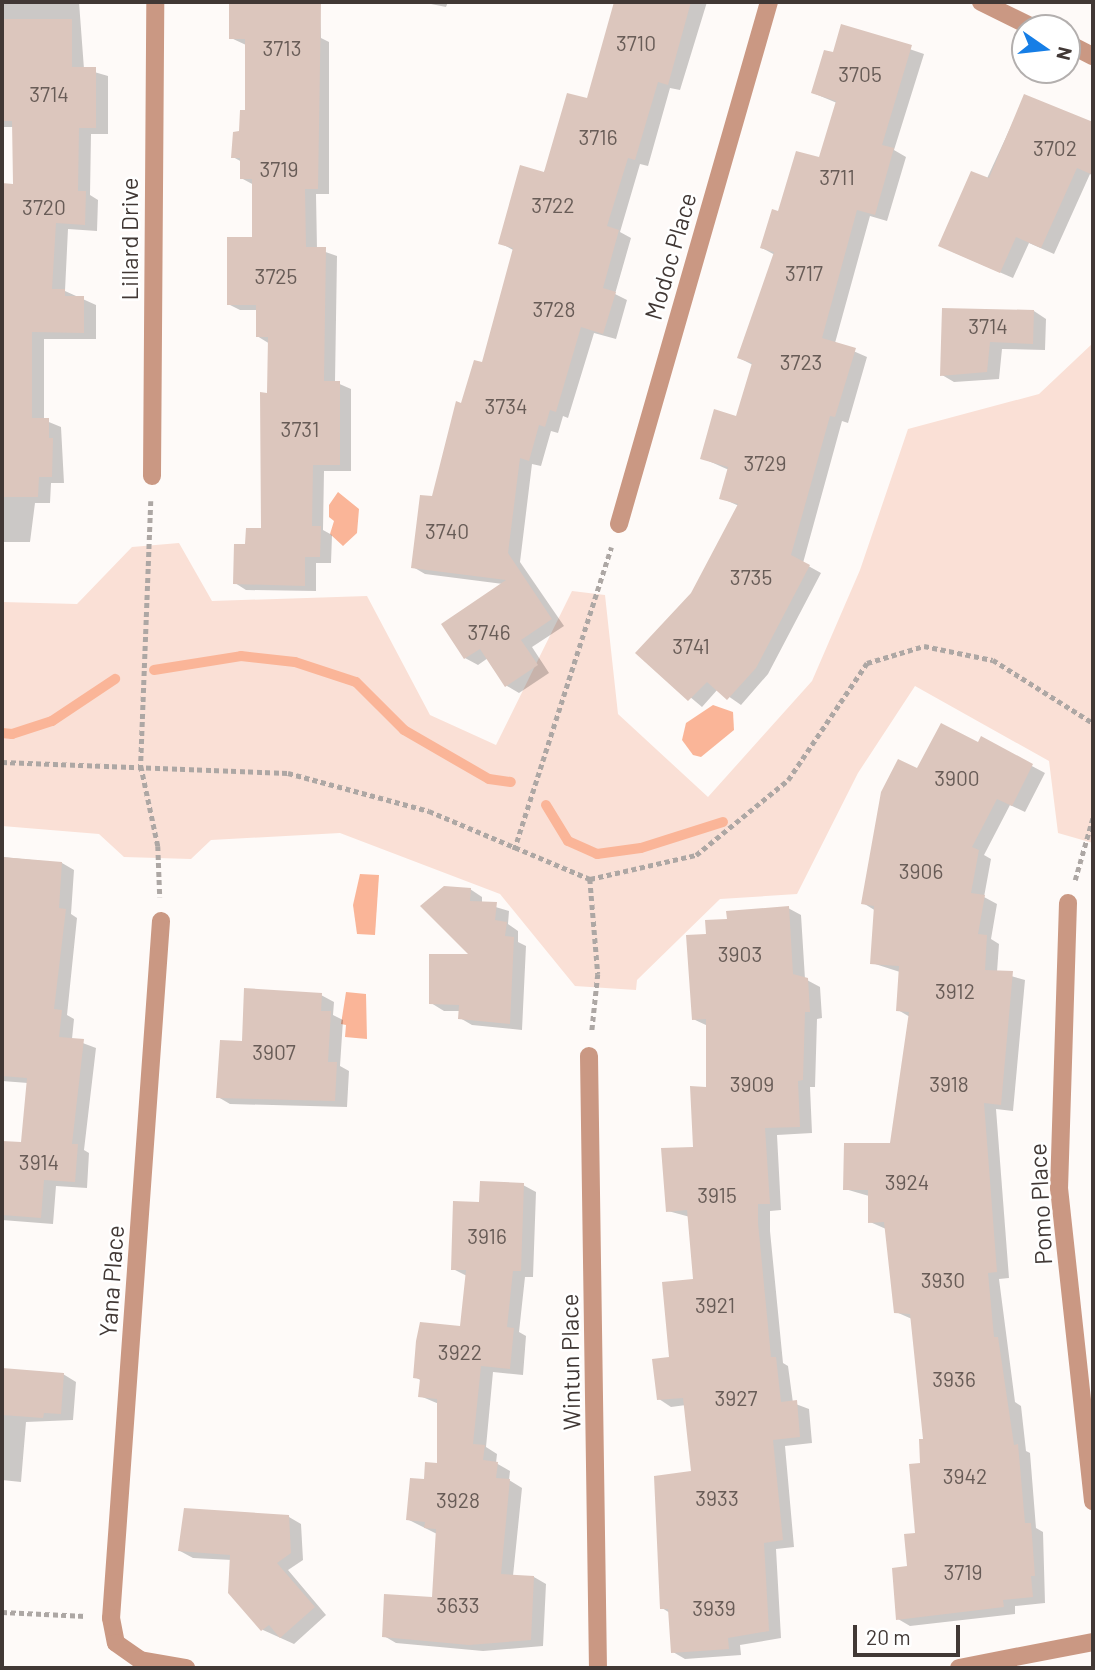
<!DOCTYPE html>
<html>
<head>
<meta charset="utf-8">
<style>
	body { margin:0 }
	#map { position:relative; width:1095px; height:1670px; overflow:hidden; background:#fefaf8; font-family:Barlow,sans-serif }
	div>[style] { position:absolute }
	.green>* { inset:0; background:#fae0d6 }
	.water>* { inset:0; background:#fab598 }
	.shadow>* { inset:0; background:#0003 }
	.stream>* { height:10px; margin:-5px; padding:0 5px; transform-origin:5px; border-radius:5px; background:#fab598 }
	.building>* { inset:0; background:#dcc6bd }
	.path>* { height:4.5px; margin-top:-2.25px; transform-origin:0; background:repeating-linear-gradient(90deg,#ada7a4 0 5px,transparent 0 8.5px) }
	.minor>* { height:18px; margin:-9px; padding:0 9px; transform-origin:9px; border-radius:9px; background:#ca9883 }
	span { translate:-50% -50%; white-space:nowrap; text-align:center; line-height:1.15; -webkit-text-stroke:5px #fff; paint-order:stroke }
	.number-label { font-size:21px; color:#685c57 }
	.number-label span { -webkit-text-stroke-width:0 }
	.street-label { font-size:24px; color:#413835 }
	.frame { position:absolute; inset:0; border:4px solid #413835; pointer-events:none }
	.north { position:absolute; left:1011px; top:14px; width:70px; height:70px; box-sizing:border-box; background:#fff; border:2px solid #b3afae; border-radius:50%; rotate:104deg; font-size:19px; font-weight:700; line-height:28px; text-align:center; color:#413835 }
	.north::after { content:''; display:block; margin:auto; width:24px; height:32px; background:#167ee6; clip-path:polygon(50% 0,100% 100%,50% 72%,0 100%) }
	.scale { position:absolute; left:853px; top:1625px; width:107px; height:32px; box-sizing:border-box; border:4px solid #413835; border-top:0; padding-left:9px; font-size:21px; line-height:24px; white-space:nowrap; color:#413835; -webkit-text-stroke:5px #fff; paint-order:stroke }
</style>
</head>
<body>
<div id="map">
	<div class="green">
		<div style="clip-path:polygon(1093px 343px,1093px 843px,1058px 833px,1049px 761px,915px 686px,858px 773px,797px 894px,720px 899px,637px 980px,636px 990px,575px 986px,500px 894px,340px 833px,211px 840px,191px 859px,124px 857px,99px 834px,2px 826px,2px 602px,77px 604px,132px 547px,179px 543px,212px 601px,367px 596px,430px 715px,496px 745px,572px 591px,605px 595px,618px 714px,708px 797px,812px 681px,860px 570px,908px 429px,1039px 394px)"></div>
	</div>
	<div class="water">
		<div style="clip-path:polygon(338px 492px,359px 509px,357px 533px,343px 546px,330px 534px,334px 521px,329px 517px,329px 505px)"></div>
		<div style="clip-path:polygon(713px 705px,733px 712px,734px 730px,701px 757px,693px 755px,682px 740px,686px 723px)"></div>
		<div style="clip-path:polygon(360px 874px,379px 875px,375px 935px,357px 934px,353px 905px)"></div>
		<div style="clip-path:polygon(346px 992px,366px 994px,367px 1039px,345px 1037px,346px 1025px,341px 1024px)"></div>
	</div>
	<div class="shadow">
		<div style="clip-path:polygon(2px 2px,79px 2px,84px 69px,108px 76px,108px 134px,91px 134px,90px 195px,98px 200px,97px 231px,68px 229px,65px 291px,96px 305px,96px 339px,44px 339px,44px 420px,61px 427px,64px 483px,51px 483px,50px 503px,35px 503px,30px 542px,2px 542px,2px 185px,15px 186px,13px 127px,2px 127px)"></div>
		<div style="clip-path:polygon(231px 2px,320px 2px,321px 38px,329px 42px,329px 194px,316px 194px,317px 249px,337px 256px,335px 382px,351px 389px,351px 471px,324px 471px,323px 530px,332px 535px,331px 563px,316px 563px,316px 591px,246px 590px,235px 583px,247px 546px,263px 530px,270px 344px,257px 336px,257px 310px,240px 310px,228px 304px,254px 238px,254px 185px,241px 178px,242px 162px,233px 157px,247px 112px,246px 45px,231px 38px)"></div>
		<div style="clip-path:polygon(421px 2px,448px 2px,446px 7px)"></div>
		<div style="clip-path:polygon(616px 2px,707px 2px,680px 90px,670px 88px,648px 166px,640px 164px,620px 232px,631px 238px,615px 294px,627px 300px,616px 339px,594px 333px,568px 418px,563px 416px,558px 433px,551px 431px,541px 466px,532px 464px,520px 562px,564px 626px,532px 647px,549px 673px,519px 693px,507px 686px,488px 658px,478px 665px,465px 658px,503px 584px,425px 574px,413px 567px,462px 405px,483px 364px,515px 251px,500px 243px,588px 101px)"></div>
		<div style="clip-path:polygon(842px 26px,924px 54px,894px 150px,906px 157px,887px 221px,870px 216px,835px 343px,867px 357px,848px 423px,842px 421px,803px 563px,821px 573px,768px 674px,741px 705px,718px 689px,702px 707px,638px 653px,692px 594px,739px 506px,721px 498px,729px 470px,702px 458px,737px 418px,753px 365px,739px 358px,775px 255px,762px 248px,779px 213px,820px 159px,837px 103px,813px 93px,834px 55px)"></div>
		<div style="clip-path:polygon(1025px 96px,1093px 124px,1093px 176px,1090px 174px,1054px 254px,1029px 243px,1013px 278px,953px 252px)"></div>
		<div style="clip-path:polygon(1034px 311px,1046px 319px,1045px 350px,1002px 349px,999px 379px,954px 382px,942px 375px)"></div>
		<div style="clip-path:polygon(981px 739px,1045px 773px,1025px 812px,1010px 805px,984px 855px,991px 859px,984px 897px,997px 904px,991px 939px,999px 944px,997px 972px,1025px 980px,1013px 1111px,996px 1109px,1009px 1278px,999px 1279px,1015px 1402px,1021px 1406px,1026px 1451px,1030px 1453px,1036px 1528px,1043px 1532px,1045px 1603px,1015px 1606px,1015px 1614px,910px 1626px,898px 1619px,917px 1535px,925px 1440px,912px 1319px,896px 1312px,886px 1229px,870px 1222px,869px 1196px,845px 1189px,891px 1144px,910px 1017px,898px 1010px,900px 972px,872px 963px,876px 911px,863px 903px,918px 771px,979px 745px)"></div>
		<div style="clip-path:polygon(2px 857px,62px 863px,74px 870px,71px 914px,77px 918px,67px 1015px,74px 1019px,72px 1039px,96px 1048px,84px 1150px,89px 1153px,87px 1188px,56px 1186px,53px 1224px,2px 1220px,2px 1142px,23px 1144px,28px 1083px,2px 1081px)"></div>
		<div style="clip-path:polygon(470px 889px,482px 897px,482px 903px,509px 911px,508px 924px,518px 931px,518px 942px,526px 946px,522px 1030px,472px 1025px,460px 1018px,460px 1011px,444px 1011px,431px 1003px,472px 956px,423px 906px)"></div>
		<div style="clip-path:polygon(788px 908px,801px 915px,805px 979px,820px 987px,822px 1018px,817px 1019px,815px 1087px,810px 1087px,812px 1133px,777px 1135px,781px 1210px,770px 1211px,770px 1231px,783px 1363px,788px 1366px,793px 1403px,809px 1409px,812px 1443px,785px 1446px,794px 1547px,776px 1549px,781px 1638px,740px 1645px,741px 1655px,685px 1659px,673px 1652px,670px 1613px,662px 1608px,693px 1473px,686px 1405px,671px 1407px,659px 1399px,695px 1280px,690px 1217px,668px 1211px,695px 1148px,707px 1088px,708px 1026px,693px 1019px,708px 935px,729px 921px)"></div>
		<div style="clip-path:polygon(321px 995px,334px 1002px,333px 1015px,343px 1020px,340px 1066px,349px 1071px,347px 1107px,230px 1104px,218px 1097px,243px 1043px)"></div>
		<div style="clip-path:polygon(523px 1185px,536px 1192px,533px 1277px,525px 1277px,519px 1332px,526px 1336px,523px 1375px,493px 1372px,486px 1447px,497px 1454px,496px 1463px,510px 1471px,509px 1480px,522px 1488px,513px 1576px,534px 1577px,546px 1584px,543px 1646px,483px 1651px,396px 1643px,384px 1636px,434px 1598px,437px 1534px,407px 1519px,439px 1465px,439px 1404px,420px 1396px,422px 1381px,415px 1377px,462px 1328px,467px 1276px,453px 1269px,480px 1204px)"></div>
		<div style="clip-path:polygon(2px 1370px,63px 1374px,76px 1382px,73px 1420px,26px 1422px,21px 1482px,2px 1480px)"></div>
		<div style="clip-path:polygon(289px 1517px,301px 1524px,303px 1560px,288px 1570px,326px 1615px,294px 1644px,263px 1630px,232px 1560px,193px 1558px,180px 1551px)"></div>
	</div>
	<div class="stream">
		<div style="left:154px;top:670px;width:88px;rotate:-9.1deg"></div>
		<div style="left:241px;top:656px;width:54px;rotate:6.3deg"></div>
		<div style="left:295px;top:662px;width:64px;rotate:18.2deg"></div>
		<div style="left:356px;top:682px;width:68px;rotate:45deg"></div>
		<div style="left:404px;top:730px;width:98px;rotate:30deg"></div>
		<div style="left:489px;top:779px;width:22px;rotate:8deg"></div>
		<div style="left:2px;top:733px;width:10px;rotate:6deg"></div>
		<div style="left:12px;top:734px;width:42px;rotate:-18deg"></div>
		<div style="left:52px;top:721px;width:76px;rotate:-33.7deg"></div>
		<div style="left:546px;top:805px;width:42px;rotate:58.6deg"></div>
		<div style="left:568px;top:841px;width:32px;rotate:24deg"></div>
		<div style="left:597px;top:854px;width:44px;rotate:-7.8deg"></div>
		<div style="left:641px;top:848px;width:86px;rotate:-17.6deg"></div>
	</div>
	<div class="building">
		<div style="clip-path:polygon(229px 2px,321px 2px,318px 189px,305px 189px,306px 247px,326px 247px,324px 381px,340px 381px,340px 465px,313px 465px,312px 526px,321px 526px,320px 557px,305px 557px,305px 586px,233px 584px,234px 544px,245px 544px,246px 528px,261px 528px,260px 392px,267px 393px,268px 337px,256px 337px,256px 305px,227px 305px,227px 237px,252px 237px,252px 179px,240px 179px,240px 158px,231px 158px,233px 132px,239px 131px,240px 110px,245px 110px,245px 39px,229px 39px)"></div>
		<div style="clip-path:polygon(614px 2px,691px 2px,668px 85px,658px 82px,635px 160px,628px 158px,607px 226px,619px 230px,603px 288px,616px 292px,603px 334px,581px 327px,556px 412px,550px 410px,545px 427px,539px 425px,529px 461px,520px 458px,508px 553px,552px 619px,521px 640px,538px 665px,505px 687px,480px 649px,464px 659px,441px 624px,506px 580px,411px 568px,420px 495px,432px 496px,456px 401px,461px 403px,474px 360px,482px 362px,513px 248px,498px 244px,520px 165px,544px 172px,567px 93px,587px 98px)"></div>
		<div style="clip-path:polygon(2px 19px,72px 19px,72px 67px,96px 67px,96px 128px,79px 128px,78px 191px,86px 191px,85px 225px,56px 223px,52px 289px,65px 289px,65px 296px,84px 296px,84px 333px,32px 332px,32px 418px,49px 418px,49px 438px,53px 438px,52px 477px,39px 477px,38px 497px,2px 497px,2px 183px,13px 184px,12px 121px,2px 121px)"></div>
		<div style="clip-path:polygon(841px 24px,912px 45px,882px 145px,894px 148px,875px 215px,857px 210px,822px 338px,856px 348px,835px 417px,830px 416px,791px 555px,810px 565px,756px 668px,727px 700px,707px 682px,688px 701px,635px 653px,691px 593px,738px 504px,719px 499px,728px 467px,700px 459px,714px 409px,736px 416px,752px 363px,737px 358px,774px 252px,760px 248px,772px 209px,778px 211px,796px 151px,819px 157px,836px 101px,811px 93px,824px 50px,833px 52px)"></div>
		<div style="clip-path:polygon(1024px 94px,1093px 122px,1093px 175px,1077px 168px,1041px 248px,1016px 237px,1000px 273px,938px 246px,971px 171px,989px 178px)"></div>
		<div style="clip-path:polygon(942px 308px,1034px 310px,1033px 344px,990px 342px,987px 372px,940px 376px)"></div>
		<div style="clip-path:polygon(941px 723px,978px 742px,981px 736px,1033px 764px,1012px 806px,997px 799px,972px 847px,979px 850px,971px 893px,985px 895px,978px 934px,987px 935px,985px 970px,1013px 971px,1001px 1105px,984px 1103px,997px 1272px,988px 1273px,994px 1337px,998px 1337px,1014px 1445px,1018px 1444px,1025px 1523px,1031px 1523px,1035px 1576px,1031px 1576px,1033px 1597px,1003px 1600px,1004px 1607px,896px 1620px,892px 1568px,907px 1566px,904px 1534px,915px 1533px,909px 1464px,920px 1463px,919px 1439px,923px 1439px,910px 1314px,894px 1313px,884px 1222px,868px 1223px,868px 1190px,843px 1190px,844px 1143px,890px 1143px,909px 1012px,896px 1011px,899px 966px,870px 964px,874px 906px,861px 904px,881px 792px,898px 759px,917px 768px)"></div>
		<div style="clip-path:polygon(2px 857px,62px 862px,59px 908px,66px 909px,54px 1009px,62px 1010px,59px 1037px,84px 1039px,72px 1144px,78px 1144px,75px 1182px,44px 1180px,41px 1218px,2px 1215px,2px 1141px,21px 1142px,27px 1078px,2px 1076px)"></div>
		<div style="clip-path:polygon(444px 886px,471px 888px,470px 901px,497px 902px,495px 920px,507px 922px,505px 936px,514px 937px,510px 1024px,458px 1019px,459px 1005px,429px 1004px,429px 954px,468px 954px,420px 906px)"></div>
		<div style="clip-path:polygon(789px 906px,793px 974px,808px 978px,810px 1012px,805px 1012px,803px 1080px,798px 1081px,800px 1127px,765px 1128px,770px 1204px,758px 1204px,758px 1223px,771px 1357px,776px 1357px,781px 1402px,797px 1400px,800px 1437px,773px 1440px,783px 1540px,764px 1543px,769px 1631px,728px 1638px,729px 1649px,671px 1653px,668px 1609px,660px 1609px,654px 1476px,691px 1471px,683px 1398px,657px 1400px,652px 1359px,669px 1357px,662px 1282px,693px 1279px,687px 1210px,666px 1212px,661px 1148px,693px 1147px,690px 1086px,706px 1087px,706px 1019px,692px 1020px,686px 935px,706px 934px,705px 920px,727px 919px,726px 911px)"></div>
		<div style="clip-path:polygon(244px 988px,322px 993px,321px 1011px,331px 1011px,328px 1062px,337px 1062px,335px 1101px,216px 1098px,220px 1040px,242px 1041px)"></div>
		<div style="clip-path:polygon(480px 1181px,524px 1183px,521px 1271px,513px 1271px,507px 1327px,514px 1328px,510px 1369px,481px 1366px,473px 1444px,485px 1445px,483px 1460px,498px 1462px,496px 1478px,510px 1479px,501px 1574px,534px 1576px,531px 1640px,469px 1645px,382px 1637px,384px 1594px,432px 1597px,436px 1529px,424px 1528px,425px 1522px,406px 1520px,410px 1478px,424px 1479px,425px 1462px,437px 1463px,437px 1399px,418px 1397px,420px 1379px,413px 1378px,416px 1341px,420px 1322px,460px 1326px,466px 1270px,451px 1270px,453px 1201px,479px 1202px)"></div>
		<div style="clip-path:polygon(2px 1368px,64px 1373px,61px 1414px,44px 1413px,43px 1418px,2px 1415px)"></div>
		<div style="clip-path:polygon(184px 1508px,289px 1515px,291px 1553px,277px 1563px,315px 1607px,280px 1638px,269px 1625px,261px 1631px,228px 1593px,230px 1555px,178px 1551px)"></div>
	</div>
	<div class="path">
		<div style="left:151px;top:501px;width:265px;rotate:92.2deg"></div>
		<div style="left:141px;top:766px;width:82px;rotate:78deg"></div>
		<div style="left:158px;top:846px;width:51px;rotate:87.8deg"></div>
		<div style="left:2px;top:762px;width:286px;rotate:2.2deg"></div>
		<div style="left:288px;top:773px;width:146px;rotate:15.1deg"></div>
		<div style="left:429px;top:811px;width:175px;rotate:22.9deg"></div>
		<div style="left:590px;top:879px;width:109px;rotate:-12.8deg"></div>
		<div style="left:696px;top:855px;width:119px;rotate:-39.2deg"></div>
		<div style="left:788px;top:780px;width:141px;rotate:-56deg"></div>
		<div style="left:867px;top:663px;width:59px;rotate:-16.6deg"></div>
		<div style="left:924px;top:646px;width:70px;rotate:11.5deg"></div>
		<div style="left:993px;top:660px;width:118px;rotate:32.2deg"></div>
		<div style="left:514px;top:850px;width:318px;rotate:-72.2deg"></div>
		<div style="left:590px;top:879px;width:95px;rotate:85.2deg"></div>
		<div style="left:598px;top:974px;width:57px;rotate:96deg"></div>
		<div style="left:1075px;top:880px;width:66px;rotate:-74.1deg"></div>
		<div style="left:2px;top:1612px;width:84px;rotate:2.7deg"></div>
	</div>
	<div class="minor">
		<div style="left:981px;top:2px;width:59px;rotate:26.1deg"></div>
		<div style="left:1067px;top:43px;width:29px;rotate:27deg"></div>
		<div style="left:152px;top:476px;width:474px;rotate:-89.6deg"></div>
		<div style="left:619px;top:524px;width:543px;rotate:-73.97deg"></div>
		<div style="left:1068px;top:903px;width:285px;rotate:91.8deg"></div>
		<div style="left:1059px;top:1188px;width:315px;rotate:83.8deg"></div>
		<div style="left:161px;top:921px;width:699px;rotate:94.1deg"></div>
		<div style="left:111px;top:1618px;width:25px;rotate:79deg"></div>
		<div style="left:116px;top:1643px;width:29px;rotate:35deg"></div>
		<div style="left:140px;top:1660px;width:47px;rotate:9.9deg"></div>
		<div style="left:589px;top:1056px;width:612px;rotate:89.16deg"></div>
		<div style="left:959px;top:1668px;width:136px;rotate:-11deg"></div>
	</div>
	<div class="number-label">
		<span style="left:636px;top:43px">3710</span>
		<span style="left:282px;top:48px">3713</span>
		<span style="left:860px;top:74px">3705</span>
		<span style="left:49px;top:94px">3714</span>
		<span style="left:598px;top:137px">3716</span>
		<span style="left:1055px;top:148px">3702</span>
		<span style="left:279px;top:169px">3719</span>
		<span style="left:837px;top:177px">3711</span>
		<span style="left:553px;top:205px">3722</span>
		<span style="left:44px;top:207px">3720</span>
		<span style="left:804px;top:273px">3717</span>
		<span style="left:276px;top:276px">3725</span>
		<span style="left:554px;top:309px">3728</span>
		<span style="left:988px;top:326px">3714</span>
		<span style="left:801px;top:362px">3723</span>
		<span style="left:506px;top:406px">3734</span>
		<span style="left:300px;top:429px">3731</span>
		<span style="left:765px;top:463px">3729</span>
		<span style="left:447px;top:531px">3740</span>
		<span style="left:751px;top:577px">3735</span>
		<span style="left:489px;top:632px">3746</span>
		<span style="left:691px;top:646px">3741</span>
		<span style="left:957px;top:778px">3900</span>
		<span style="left:921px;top:871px">3906</span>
		<span style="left:740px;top:954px">3903</span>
		<span style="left:955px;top:991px">3912</span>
		<span style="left:274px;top:1052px">3907</span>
		<span style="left:752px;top:1084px">3909</span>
		<span style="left:949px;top:1084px">3918</span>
		<span style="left:39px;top:1162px">3914</span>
		<span style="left:907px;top:1182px">3924</span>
		<span style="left:717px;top:1195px">3915</span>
		<span style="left:487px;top:1236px">3916</span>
		<span style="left:943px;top:1280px">3930</span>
		<span style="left:715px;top:1305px">3921</span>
		<span style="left:460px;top:1352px">3922</span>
		<span style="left:954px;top:1379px">3936</span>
		<span style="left:736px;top:1398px">3927</span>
		<span style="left:965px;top:1476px">3942</span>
		<span style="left:717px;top:1498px">3933</span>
		<span style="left:458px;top:1500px">3928</span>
		<span style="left:963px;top:1572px">3719</span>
		<span style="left:458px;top:1605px">3633</span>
		<span style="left:714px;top:1608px">3939</span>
	</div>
	<div class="street-label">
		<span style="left:129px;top:239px;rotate:-90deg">Lillard Drive</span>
		<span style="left:670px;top:256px;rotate:-74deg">Modoc Place</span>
		<span style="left:1040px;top:1204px;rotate:-93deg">Pomo Place</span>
		<span style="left:111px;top:1281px;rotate:-86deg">Yana Place</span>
		<span style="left:570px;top:1362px;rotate:-91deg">Wintun Place</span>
	</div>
	<div class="frame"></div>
	<div class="north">N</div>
	<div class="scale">20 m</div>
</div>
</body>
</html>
